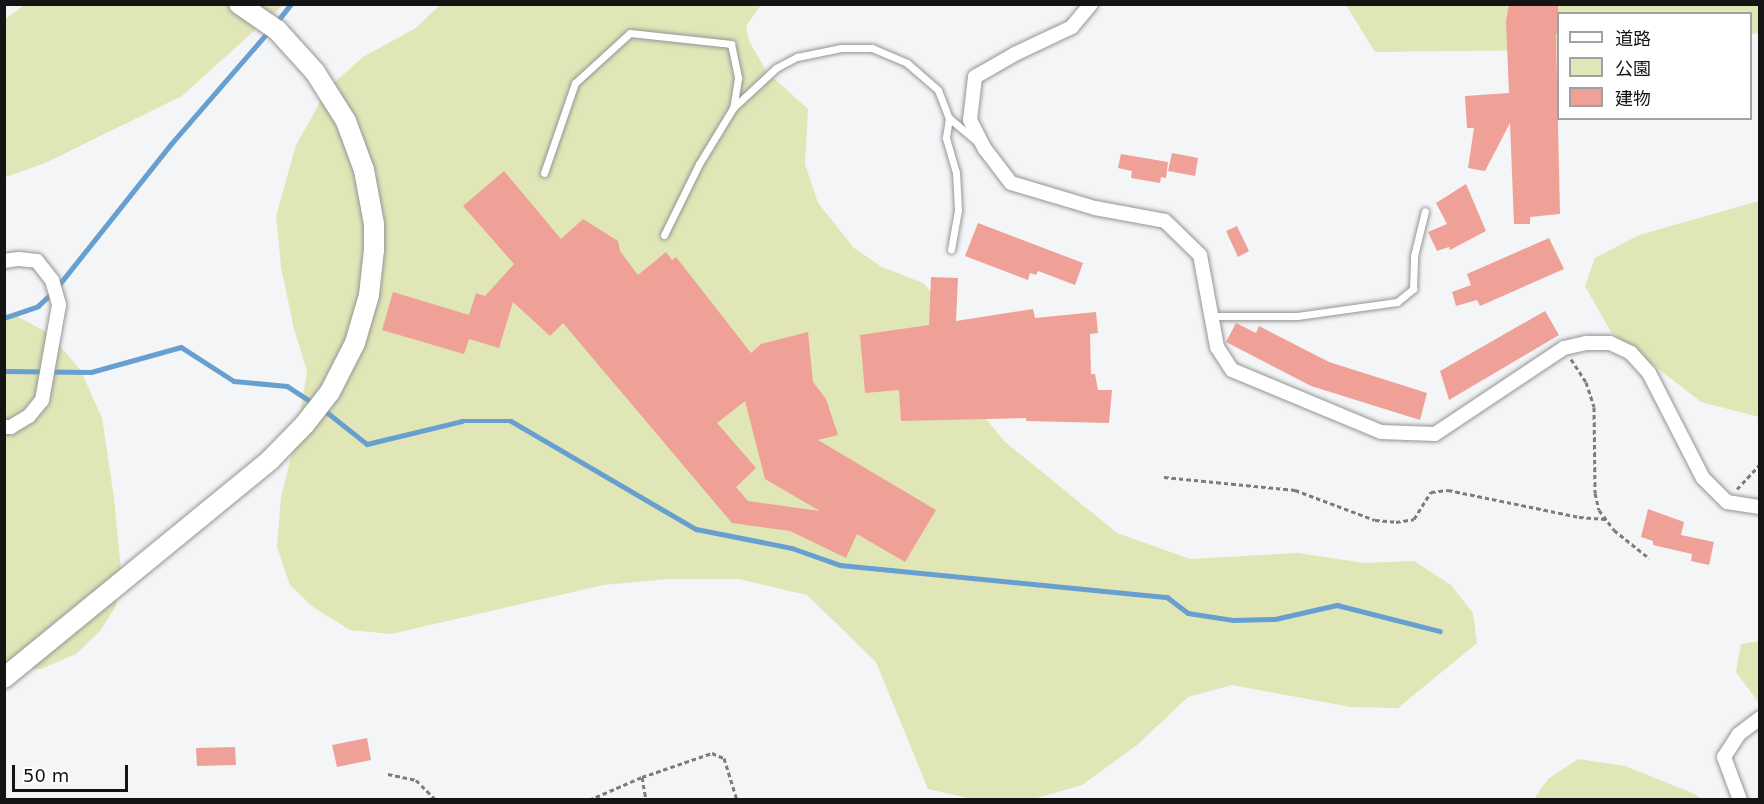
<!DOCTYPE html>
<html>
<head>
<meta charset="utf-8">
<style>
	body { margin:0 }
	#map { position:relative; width:1764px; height:804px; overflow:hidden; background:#f4f5f7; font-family:"DejaVu Sans","Noto Sans JP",sans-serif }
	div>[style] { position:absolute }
	.green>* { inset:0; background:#e1e6b6 }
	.stream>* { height:4.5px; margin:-2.25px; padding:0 2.25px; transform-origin:2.25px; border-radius:2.25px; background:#669fd0 }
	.building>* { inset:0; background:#efa198 }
	.path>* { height:3px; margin-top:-1.5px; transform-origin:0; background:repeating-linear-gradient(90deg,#7c7c7d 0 4.5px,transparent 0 7.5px) }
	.roads { filter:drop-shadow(0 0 2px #949597) drop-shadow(0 0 2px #949597) }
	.lane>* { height:7px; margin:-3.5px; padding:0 3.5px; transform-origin:3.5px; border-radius:3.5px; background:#fff }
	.street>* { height:14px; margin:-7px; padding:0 7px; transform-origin:7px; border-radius:7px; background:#fff }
	.secondary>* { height:20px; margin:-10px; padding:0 10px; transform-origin:10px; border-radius:10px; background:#fff }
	span { translate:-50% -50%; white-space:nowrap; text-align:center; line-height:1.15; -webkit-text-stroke:6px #fff; paint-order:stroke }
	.frame { position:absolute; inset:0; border:6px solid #141415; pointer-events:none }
	.legend { position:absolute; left:1557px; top:12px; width:195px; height:108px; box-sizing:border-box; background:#fff; border:2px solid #a1a1a1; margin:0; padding:8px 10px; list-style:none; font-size:18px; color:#141415 }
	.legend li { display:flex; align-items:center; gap:12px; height:30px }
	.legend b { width:30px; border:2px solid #a1a1a1 }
	.scale { position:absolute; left:12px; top:765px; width:116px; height:27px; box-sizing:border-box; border:3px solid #141415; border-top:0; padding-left:8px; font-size:18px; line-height:21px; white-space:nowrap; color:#141415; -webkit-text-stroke:4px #fff; paint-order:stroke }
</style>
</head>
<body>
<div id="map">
	<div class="green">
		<div style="clip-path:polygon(24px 5px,283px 5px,182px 96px,43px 164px,5px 177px,4px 20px)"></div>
		<div style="clip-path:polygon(440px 5px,761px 5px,746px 26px,749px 41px,767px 72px,808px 109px,805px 164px,818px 203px,854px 248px,882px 267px,923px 283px,943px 305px,966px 394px,1004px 441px,1117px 533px,1190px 559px,1298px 553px,1364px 563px,1414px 561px,1451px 585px,1473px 613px,1477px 643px,1398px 708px,1351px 707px,1232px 685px,1188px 697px,1137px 745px,1082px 785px,1033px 799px,976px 800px,928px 789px,876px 662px,807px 595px,738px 579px,668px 579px,603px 585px,391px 634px,350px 630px,313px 607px,290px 585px,277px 547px,281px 497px,298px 429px,307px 371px,294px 329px,281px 267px,276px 216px,296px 145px,328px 88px,363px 57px,416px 28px)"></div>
		<div style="clip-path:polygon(1346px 5px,1759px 5px,1759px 33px,1751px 34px,1750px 14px,1558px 14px,1558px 50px,1375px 52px)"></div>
		<div style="clip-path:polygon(1759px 201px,1759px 417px,1701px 402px,1611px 332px,1585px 286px,1595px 258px,1639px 235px)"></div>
		<div style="clip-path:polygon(4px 313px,13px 314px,50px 334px,81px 371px,102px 418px,114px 498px,121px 571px,116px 606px,100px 631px,76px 654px,41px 669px,12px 670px,5px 667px)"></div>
		<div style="clip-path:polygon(1759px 641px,1760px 641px,1759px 703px,1736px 672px,1741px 644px)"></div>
		<div style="clip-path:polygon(1578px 759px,1625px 766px,1695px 794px,1701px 799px,1534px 799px,1548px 779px)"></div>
	</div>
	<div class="stream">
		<div style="left:276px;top:23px;width:24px;rotate:-52deg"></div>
		<div style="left:58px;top:286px;width:181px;rotate:-51.5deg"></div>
		<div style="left:171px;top:144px;width:148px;rotate:-49.1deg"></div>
		<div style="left:4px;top:318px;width:36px;rotate:-19deg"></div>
		<div style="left:38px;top:306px;width:19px;rotate:-43deg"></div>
		<div style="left:4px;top:371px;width:87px;rotate:0.7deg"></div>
		<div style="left:91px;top:372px;width:93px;rotate:-15.5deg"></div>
		<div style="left:181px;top:347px;width:63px;rotate:32.7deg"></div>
		<div style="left:234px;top:381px;width:53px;rotate:5.4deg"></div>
		<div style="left:287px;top:386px;width:31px;rotate:33deg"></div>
		<div style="left:323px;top:409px;width:56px;rotate:38.5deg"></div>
		<div style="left:367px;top:444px;width:98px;rotate:-13.6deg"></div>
		<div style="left:462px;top:421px;width:49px"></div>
		<div style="left:511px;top:421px;width:214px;rotate:30.3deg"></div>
		<div style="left:696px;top:529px;width:98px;rotate:11.2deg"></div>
		<div style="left:792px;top:548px;width:51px;rotate:19.5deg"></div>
		<div style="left:840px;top:565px;width:329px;rotate:5.6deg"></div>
		<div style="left:1167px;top:597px;width:26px;rotate:37deg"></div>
		<div style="left:1188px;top:613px;width:46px;rotate:8.8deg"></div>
		<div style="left:1233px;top:620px;width:42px;rotate:-1.4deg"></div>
		<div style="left:1275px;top:619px;width:64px;rotate:-12.7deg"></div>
		<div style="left:1337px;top:605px;width:106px;rotate:14.2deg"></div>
	</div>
	<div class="building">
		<div style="clip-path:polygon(1509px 4px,1558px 4px,1558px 34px,1556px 34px,1560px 214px,1530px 217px,1530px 224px,1514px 224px,1510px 123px,1485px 171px,1468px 168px,1474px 128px,1467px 128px,1465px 96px,1509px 93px,1506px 22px)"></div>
		<div style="clip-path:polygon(1172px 153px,1198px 158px,1195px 176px,1168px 171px)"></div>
		<div style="clip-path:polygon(1121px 154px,1168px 162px,1166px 178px,1161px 177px,1160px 183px,1131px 178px,1132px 171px,1118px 168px)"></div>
		<div style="clip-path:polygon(evenodd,504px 171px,561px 239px,583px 219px,618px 241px,620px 251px,638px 275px,666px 252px,672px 260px,676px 257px,751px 353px,761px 344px,808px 332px,813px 382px,826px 399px,838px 435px,818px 440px,936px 510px,905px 562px,857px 534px,846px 558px,790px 531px,732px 523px,563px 323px,550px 336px,513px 302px,499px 348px,469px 339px,464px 354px,382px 330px,393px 292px,469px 315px,476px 293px,485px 296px,514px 264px,463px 206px,504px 171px,745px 401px,765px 479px,820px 511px,748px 501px,736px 487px,756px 468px,717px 423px,745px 401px)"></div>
		<div style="clip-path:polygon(1466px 184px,1486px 231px,1450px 250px,1449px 247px,1437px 251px,1428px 232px,1447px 224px,1436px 203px)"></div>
		<div style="clip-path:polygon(978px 223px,1083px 263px,1075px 285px,1038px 271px,1036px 275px,1030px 273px,1028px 280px,965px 256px)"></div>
		<div style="clip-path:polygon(1237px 226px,1249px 251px,1238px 257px,1226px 231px)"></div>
		<div style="clip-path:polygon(1549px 238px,1564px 269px,1480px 306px,1477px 300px,1456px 306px,1452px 292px,1471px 285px,1467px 274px)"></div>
		<div style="clip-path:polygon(931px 277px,958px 278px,956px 321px,1033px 309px,1035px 318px,1096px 312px,1098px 333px,1090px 334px,1091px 374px,1095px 374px,1098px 390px,1112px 390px,1109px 423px,1026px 421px,1026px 418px,901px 421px,899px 390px,865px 393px,860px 335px,929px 325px)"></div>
		<div style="clip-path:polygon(1545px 311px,1559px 335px,1449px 400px,1440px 371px)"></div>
		<div style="clip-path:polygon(1236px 323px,1256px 333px,1259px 326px,1329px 362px,1427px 393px,1420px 420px,1311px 386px,1226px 342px)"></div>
		<div style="clip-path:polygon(1648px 509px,1684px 522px,1681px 535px,1714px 542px,1709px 565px,1691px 561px,1692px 554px,1653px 545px,1653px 541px,1641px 537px)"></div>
		<div style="clip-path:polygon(367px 738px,371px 760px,337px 767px,332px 745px)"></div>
		<div style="clip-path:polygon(235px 747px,236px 765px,197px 766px,196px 748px)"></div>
	</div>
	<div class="path">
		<div style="left:1571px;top:359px;width:27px;rotate:57deg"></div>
		<div style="left:1586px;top:382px;width:26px;rotate:72deg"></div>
		<div style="left:1594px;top:407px;width:86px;rotate:89.3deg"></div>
		<div style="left:1595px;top:493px;width:17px;rotate:77deg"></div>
		<div style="left:1599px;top:510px;width:25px;rotate:53deg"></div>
		<div style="left:1614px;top:530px;width:45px;rotate:38.7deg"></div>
		<div style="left:1164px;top:477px;width:132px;rotate:5.7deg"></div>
		<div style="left:1295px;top:490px;width:85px;rotate:20.6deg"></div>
		<div style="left:1375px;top:520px;width:21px;rotate:5deg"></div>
		<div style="left:1396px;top:522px;width:18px;rotate:-9deg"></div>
		<div style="left:1414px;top:519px;width:32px;rotate:-58deg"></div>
		<div style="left:1431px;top:492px;width:17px;rotate:-7deg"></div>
		<div style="left:1448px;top:490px;width:134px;rotate:11.6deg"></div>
		<div style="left:1579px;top:517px;width:27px;rotate:4deg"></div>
		<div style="left:1737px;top:489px;width:34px;rotate:-47deg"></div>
		<div style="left:388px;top:774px;width:29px;rotate:12deg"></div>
		<div style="left:416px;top:780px;width:28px;rotate:45deg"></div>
		<div style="left:642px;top:777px;width:74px;rotate:-18.9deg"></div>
		<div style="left:712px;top:753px;width:13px;rotate:23deg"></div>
		<div style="left:724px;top:758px;width:44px;rotate:72.8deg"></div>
		<div style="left:589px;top:800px;width:58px;rotate:-23.5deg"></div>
		<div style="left:642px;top:777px;width:23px;rotate:80deg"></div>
	</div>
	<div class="roads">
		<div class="lane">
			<div style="left:949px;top:118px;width:20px;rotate:99deg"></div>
			<div style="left:946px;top:138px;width:35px;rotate:74deg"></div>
			<div style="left:956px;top:172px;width:38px;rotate:87deg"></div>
			<div style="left:958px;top:210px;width:40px;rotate:100deg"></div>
			<div style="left:544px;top:173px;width:95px;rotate:-71deg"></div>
			<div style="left:575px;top:83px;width:74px;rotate:-42.3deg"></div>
			<div style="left:630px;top:33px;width:102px;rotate:6.2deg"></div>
			<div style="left:731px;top:44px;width:35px;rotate:78deg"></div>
			<div style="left:738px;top:78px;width:30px;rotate:99deg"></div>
			<div style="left:664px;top:235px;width:79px;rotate:-63.8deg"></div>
			<div style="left:699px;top:164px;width:66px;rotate:-58.7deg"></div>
			<div style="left:733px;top:108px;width:59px;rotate:-42.9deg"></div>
			<div style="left:776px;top:68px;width:24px;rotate:-28deg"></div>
			<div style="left:797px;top:57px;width:45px;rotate:-11.6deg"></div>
			<div style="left:841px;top:48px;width:31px"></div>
			<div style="left:872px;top:48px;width:38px;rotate:23deg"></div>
			<div style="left:907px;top:63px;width:41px;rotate:41.1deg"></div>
			<div style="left:938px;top:90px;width:30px;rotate:69deg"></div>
			<div style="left:949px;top:118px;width:35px;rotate:40deg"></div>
			<div style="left:1210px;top:316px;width:87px"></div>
			<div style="left:1297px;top:316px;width:101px;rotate:-8deg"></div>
			<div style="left:1397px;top:302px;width:21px;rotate:-39deg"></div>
			<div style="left:1413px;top:289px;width:33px;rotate:-88deg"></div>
			<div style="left:1414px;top:256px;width:46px;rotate:-76.3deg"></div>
		</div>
		<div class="street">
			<div style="left:1091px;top:4px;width:30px;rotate:130deg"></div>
			<div style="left:1072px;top:27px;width:63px;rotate:154.7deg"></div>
			<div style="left:1015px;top:54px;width:46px;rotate:150.1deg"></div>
			<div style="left:975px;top:77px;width:43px;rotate:96.6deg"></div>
			<div style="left:970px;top:120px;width:33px;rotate:63deg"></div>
			<div style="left:985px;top:149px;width:43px;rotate:52.6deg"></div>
			<div style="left:1011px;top:183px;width:88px;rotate:16.6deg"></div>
			<div style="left:1095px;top:208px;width:71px;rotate:10.5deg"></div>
			<div style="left:1165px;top:221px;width:49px;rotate:44.2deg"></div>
			<div style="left:1200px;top:255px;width:94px;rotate:79.5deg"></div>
			<div style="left:1217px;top:347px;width:27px;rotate:57deg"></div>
			<div style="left:1232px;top:370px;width:161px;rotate:22.6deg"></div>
			<div style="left:1381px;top:432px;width:54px;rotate:2.1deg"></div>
			<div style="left:1435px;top:434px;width:155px;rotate:-33.7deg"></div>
			<div style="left:1564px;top:348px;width:23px;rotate:-13deg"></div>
			<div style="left:1586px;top:343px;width:24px"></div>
			<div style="left:1610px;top:343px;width:23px;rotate:25deg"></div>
			<div style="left:1631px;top:353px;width:27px;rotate:48deg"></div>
			<div style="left:1649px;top:373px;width:118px;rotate:62.8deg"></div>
			<div style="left:1703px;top:478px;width:34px;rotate:45deg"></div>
			<div style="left:1727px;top:502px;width:33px;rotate:9deg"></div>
			<div style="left:4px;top:261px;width:15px;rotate:-8deg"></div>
			<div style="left:19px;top:259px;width:18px;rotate:6deg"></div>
			<div style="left:37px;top:261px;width:24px;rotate:52deg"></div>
			<div style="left:52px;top:280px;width:26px;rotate:74deg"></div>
			<div style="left:59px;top:305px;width:97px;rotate:100.1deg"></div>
			<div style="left:42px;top:400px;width:21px;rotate:129deg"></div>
			<div style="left:29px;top:416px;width:21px;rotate:149deg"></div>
			<div style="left:11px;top:427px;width:7px;rotate:180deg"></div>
			<div style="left:1740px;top:800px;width:46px;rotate:-110.4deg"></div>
			<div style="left:1724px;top:757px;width:27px;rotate:-57deg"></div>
			<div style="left:1739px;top:734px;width:26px;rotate:-37deg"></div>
		</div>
		<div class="secondary">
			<div style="left:4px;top:678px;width:344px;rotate:-39.3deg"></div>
			<div style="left:270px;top:460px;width:50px;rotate:-45.8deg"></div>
			<div style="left:305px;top:424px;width:41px;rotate:-52deg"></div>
			<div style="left:330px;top:392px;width:55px;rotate:-63deg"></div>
			<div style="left:355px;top:343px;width:50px;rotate:-73.7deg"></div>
			<div style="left:369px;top:295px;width:45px;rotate:-83.7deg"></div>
			<div style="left:374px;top:250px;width:26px;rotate:-90deg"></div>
			<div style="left:374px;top:224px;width:55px;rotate:-100.5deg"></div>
			<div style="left:364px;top:170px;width:52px;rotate:-110.2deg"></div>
			<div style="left:346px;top:121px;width:58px;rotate:-122.3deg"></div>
			<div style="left:315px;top:72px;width:57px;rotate:-132.1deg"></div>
			<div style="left:277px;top:30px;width:46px;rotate:-145.6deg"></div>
		</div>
	</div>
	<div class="frame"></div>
	<ul class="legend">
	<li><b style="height:8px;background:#fff"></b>道路</li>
	<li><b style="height:16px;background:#e1e6b6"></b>公園</li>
	<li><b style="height:16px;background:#efa198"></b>建物</li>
	</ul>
	<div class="scale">50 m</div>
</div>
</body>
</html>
